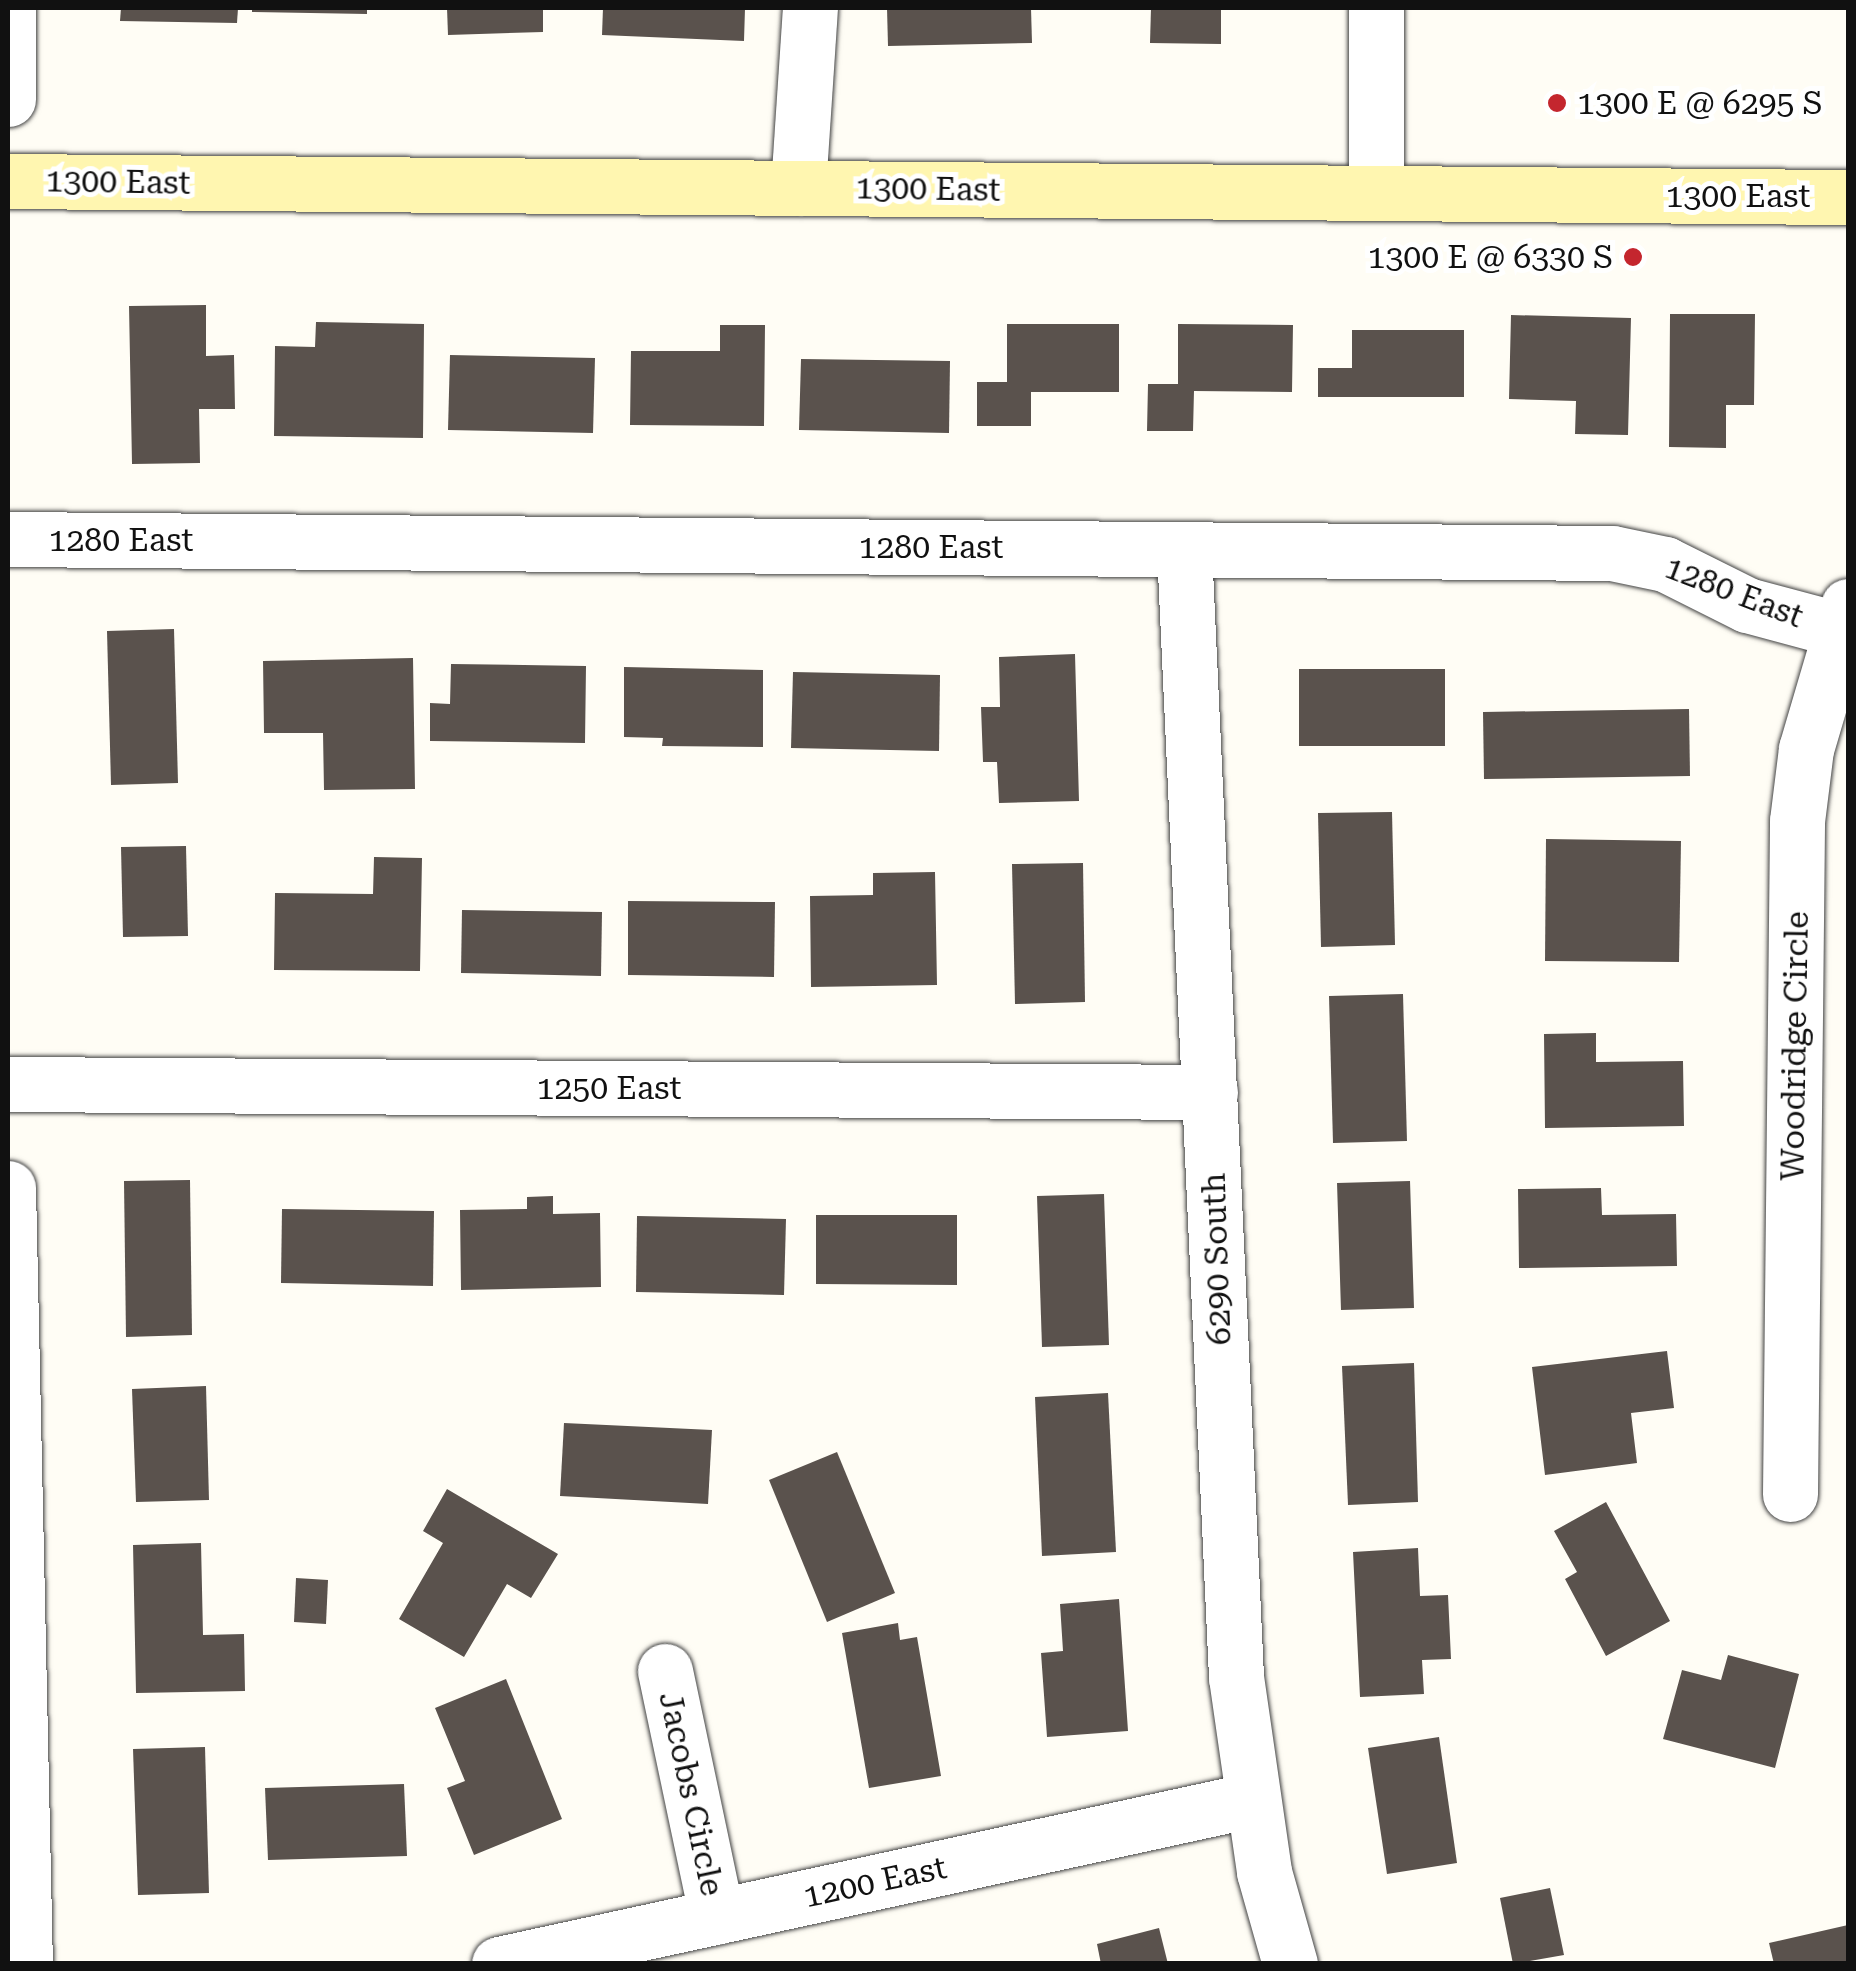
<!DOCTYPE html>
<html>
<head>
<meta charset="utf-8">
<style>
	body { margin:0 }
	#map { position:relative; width:1856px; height:1971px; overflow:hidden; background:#fffdf5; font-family:"Roboto Serif",serif }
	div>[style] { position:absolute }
	.building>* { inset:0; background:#5a524d }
	.roads { filter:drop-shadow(0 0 2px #444) drop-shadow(0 0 2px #444) }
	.street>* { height:55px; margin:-27.5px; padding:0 27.5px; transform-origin:27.5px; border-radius:27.5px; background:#fff }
	.secondary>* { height:55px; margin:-27.5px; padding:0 27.5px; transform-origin:27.5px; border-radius:27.5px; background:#fff6b0 }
	.dots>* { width:28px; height:28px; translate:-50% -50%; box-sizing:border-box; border:5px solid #fff; border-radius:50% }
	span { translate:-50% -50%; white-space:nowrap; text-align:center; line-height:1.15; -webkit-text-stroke:10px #fff; paint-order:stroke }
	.poi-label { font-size:32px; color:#111 }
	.left { translate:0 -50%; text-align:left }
	.right { translate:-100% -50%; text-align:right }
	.street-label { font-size:32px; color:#111 }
	.frame { position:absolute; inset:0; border:10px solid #111; pointer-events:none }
</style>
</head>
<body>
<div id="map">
	<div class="building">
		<div style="clip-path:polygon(121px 8px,238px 8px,237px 23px,120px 21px)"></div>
		<div style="clip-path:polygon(252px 8px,367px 8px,367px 14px,252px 12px)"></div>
		<div style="clip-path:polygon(447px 8px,543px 8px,543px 32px,448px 35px)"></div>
		<div style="clip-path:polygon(603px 8px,745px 8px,744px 41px,602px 35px)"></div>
		<div style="clip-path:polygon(887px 8px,1031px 8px,1032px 43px,888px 46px)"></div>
		<div style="clip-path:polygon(1151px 8px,1221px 8px,1221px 44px,1150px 43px)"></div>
		<div style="clip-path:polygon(206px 305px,206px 356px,234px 355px,235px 409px,199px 409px,200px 463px,132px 464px,129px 306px)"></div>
		<div style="clip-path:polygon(1670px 314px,1755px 314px,1754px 405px,1726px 405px,1726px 448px,1669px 447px)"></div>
		<div style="clip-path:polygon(1511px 315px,1631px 318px,1628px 435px,1575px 434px,1576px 401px,1509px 399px)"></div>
		<div style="clip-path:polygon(316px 322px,424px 324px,423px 438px,274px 436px,275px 346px,315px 347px)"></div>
		<div style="clip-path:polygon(1007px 324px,1119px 324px,1119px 392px,1031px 392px,1031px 426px,977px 426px,977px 382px,1007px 382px)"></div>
		<div style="clip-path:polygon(1178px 324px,1293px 325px,1292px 392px,1194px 391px,1193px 431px,1147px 431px,1148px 384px,1178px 384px)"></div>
		<div style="clip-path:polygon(720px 325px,765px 325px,764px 426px,630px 425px,631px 351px,720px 351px)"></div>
		<div style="clip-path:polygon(1352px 330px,1464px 330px,1464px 397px,1318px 397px,1318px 368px,1352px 368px)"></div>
		<div style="clip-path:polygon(450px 355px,595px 358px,593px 433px,448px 430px)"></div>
		<div style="clip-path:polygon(801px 359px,950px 361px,949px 433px,799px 430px)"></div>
		<div style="clip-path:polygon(174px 629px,178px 783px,111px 785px,107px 631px)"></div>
		<div style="clip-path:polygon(1075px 654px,1079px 801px,999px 803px,997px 762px,983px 762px,981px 707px,1000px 707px,999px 657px)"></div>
		<div style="clip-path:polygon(413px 658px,415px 789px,324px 790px,323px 733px,264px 733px,263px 661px)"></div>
		<div style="clip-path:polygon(451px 664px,586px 666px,585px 743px,430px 741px,430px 703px,450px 704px)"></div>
		<div style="clip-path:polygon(624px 667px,763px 670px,763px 747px,662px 746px,663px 738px,624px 737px)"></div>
		<div style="clip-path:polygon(1299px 669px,1445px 669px,1445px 746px,1299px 746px)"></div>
		<div style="clip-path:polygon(793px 672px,940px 675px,939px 751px,791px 748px)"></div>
		<div style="clip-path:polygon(1689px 709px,1690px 776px,1484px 779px,1483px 712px)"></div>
		<div style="clip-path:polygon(1392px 812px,1395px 945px,1321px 947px,1318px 813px)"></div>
		<div style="clip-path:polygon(1546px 839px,1681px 841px,1679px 962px,1545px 961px)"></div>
		<div style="clip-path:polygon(186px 846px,188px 936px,123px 937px,121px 847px)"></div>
		<div style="clip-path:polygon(374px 857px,422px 858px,420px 971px,274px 970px,275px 893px,373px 894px)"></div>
		<div style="clip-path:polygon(1083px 863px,1085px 1002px,1015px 1004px,1012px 864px)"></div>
		<div style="clip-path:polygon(935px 872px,937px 985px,811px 987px,810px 896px,873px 895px,873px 873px)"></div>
		<div style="clip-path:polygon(628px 901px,775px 902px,774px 977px,628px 975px)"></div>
		<div style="clip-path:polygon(462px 910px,602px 912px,601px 976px,461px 973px)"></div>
		<div style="clip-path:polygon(1403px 994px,1407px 1141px,1333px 1143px,1329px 996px)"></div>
		<div style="clip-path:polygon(1596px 1033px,1596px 1062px,1683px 1061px,1684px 1126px,1545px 1128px,1544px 1034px)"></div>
		<div style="clip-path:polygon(190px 1180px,192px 1335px,126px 1337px,124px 1181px)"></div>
		<div style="clip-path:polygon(1410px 1181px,1414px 1308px,1341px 1310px,1337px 1183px)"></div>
		<div style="clip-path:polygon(1601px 1188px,1602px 1215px,1676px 1214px,1677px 1266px,1519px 1268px,1518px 1189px)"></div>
		<div style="clip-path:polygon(1104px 1194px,1109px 1345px,1042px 1347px,1037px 1196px)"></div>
		<div style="clip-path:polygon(553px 1196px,553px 1214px,600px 1213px,601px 1287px,461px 1290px,460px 1210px,527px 1209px,527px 1197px)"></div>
		<div style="clip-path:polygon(282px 1209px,434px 1211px,433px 1286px,281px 1283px)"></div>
		<div style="clip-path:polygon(816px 1215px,957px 1215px,957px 1285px,816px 1284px)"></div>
		<div style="clip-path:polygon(637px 1216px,786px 1219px,784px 1295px,636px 1292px)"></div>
		<div style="clip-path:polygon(1667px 1351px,1674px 1408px,1631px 1413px,1637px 1463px,1545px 1475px,1532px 1367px)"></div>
		<div style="clip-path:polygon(1414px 1363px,1418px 1502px,1348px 1505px,1342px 1366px)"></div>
		<div style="clip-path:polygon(206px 1386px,209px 1500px,136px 1502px,132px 1389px)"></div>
		<div style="clip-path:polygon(1108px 1393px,1116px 1552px,1042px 1556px,1035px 1397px)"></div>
		<div style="clip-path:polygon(564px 1423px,712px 1430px,708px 1504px,560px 1496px)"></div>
		<div style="clip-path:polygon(837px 1452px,895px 1593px,827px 1622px,769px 1480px)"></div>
		<div style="clip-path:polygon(447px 1489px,558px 1554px,531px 1598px,507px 1584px,464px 1657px,399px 1619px,443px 1543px,423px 1531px)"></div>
		<div style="clip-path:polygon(1606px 1502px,1670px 1621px,1606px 1656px,1565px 1579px,1577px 1572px,1554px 1531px)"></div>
		<div style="clip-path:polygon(201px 1543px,203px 1635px,244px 1634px,245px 1691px,136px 1693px,133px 1545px)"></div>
		<div style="clip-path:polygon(1418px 1548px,1420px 1596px,1448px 1595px,1451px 1659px,1422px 1660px,1424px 1694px,1360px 1697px,1353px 1552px)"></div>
		<div style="clip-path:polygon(296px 1578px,328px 1580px,326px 1624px,294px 1622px)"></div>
		<div style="clip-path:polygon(1119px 1599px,1128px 1731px,1047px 1737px,1041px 1653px,1063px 1651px,1060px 1604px)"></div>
		<div style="clip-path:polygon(898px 1623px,900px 1640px,917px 1637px,941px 1776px,869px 1788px,842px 1633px)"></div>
		<div style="clip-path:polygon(1728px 1655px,1799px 1674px,1775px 1768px,1663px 1739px,1682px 1670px,1721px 1680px)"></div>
		<div style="clip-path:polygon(506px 1679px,562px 1819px,474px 1855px,447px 1788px,465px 1781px,435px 1708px)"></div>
		<div style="clip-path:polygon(1439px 1737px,1457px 1863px,1387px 1874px,1368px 1748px)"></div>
		<div style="clip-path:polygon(205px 1747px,209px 1893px,138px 1895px,133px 1749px)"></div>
		<div style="clip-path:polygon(404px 1784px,407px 1856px,268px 1860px,265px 1788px)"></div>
		<div style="clip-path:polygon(1550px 1888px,1564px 1955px,1513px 1964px,1500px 1898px)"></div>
		<div style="clip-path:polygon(1848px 1925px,1848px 1964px,1774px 1964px,1769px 1943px)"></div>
		<div style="clip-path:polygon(1159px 1928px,1168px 1964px,1101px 1964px,1097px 1944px)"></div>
	</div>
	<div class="roads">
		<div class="street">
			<div style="left:8px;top:99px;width:91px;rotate:-90deg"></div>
			<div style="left:798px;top:188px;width:180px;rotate:-86.2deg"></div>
			<div style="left:1376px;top:193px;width:185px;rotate:-90deg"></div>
			<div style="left:8px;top:539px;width:1604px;rotate:0.5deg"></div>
			<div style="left:1612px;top:553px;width:54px;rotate:11.7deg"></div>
			<div style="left:1665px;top:564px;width:92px;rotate:26.6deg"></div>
			<div style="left:1747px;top:605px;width:96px;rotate:15deg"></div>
			<div style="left:1184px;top:549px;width:1129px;rotate:87.36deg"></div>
			<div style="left:1236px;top:1677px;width:197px;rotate:81.8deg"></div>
			<div style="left:1264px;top:1872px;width:96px;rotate:74.2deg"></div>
			<div style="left:8px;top:1084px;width:1202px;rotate:0.38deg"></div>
			<div style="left:8px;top:1188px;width:776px;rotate:88.75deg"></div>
			<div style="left:1790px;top:1494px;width:673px;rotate:-89.4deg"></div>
			<div style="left:1797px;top:821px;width:73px;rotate:-82.9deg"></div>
			<div style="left:1806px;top:749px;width:149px;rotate:-73.6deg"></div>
			<div style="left:665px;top:1671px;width:251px;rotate:78.1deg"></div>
			<div style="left:499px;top:1964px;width:770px;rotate:-12.3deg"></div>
		</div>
		<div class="secondary">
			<div style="left:8px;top:181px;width:1840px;rotate:0.5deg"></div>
		</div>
	</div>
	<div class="dots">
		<div style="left:1557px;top:103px;background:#c4262e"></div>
		<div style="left:1633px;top:257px;background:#c4262e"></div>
	</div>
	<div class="poi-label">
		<span class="left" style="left:1577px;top:103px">1300 E @ 6295 S</span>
		<span class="right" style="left:1613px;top:257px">1300 E @ 6330 S</span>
	</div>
	<div class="street-label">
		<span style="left:118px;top:182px;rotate:1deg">1300 East</span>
		<span style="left:928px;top:189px;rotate:1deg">1300 East</span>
		<span style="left:1738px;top:196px">1300 East</span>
		<span style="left:121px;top:540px">1280 East</span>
		<span style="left:931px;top:547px">1280 East</span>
		<span style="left:1734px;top:592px;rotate:21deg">1280 East</span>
		<span style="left:1795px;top:1046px;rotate:-89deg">Woodridge Circle</span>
		<span style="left:609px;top:1088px">1250 East</span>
		<span style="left:1217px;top:1259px;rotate:-92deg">6290 South</span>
		<span style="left:691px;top:1794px;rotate:78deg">Jacobs Circle</span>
		<span style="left:875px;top:1882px;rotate:-12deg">1200 East</span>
	</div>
	<div class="frame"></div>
</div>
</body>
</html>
